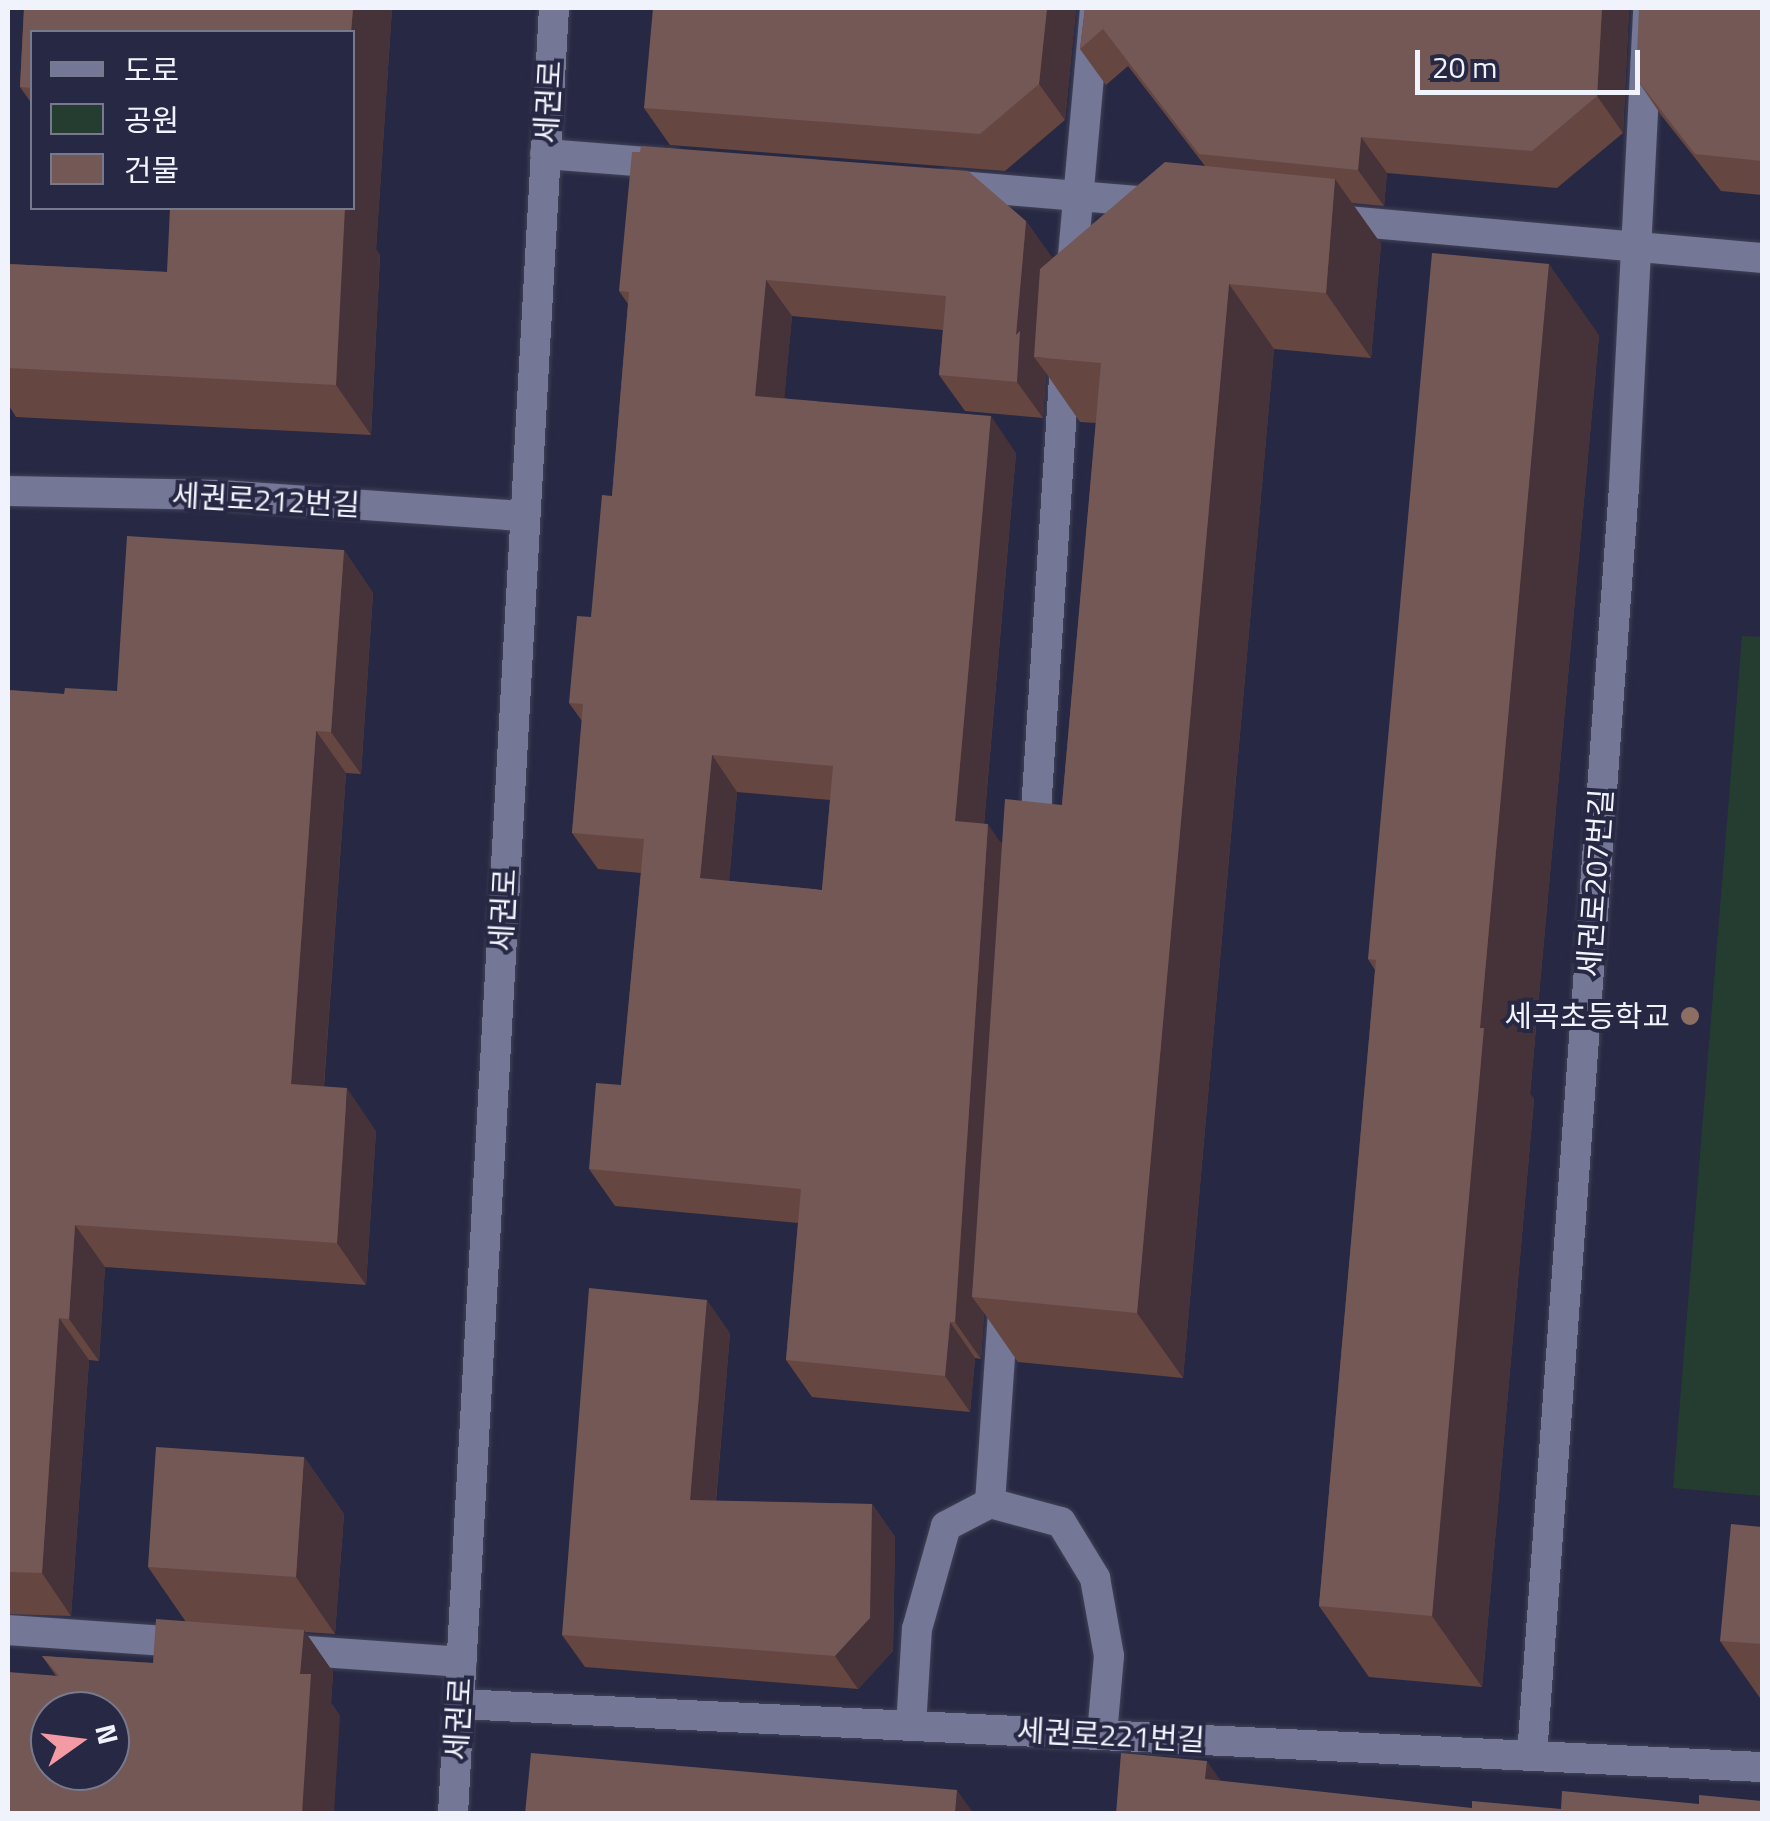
<!DOCTYPE html>
<html>
<head>
<meta charset="utf-8">
<style>
	body { margin:0 }
	#map { position:relative; width:1770px; height:1821px; overflow:hidden; background:#272843; font-family:"Titillium Web","Noto Sans KR",sans-serif }
	div>[style] { position:absolute }
	.green>* { inset:0; background:#253d31 }
	.roads { filter:drop-shadow(0 0 2px #414257) drop-shadow(0 0 2px #414257) }
	.minor>* { height:30px; margin:-15px; padding:0 15px; transform-origin:15px; border-radius:15px; background:#757797 }
	.wall>* { inset:0; background:#654641 }
	.shaded-wall>* { inset:0; background:#463239 }
	.building>* { inset:0; background:#745855 }
	.dots>* { width:28px; height:28px; translate:-50% -50%; box-sizing:border-box; border:5px solid #272843; border-radius:50% }
	span { translate:-50% -50%; white-space:nowrap; text-align:center; line-height:1.15; -webkit-text-stroke:8px #272843; paint-order:stroke }
	.street-label { font-size:30px; color:#f0f2fc }
	.poi-label { font-size:30px; color:#f0f2fc }
	.right { translate:-100% -50%; text-align:right }
	.frame { position:absolute; inset:0; border:10px solid #f0f2fc; pointer-events:none }
	.legend { position:absolute; left:30px; top:30px; width:325px; height:180px; box-sizing:border-box; background:#272843; border:2px solid #77798d; margin:0; padding:12px 18px; list-style:none; font-size:30px; color:#f0f2fc }
	.legend li { display:flex; align-items:center; gap:20px; height:50px }
	.legend b { width:50px; border:2px solid #77798d }
	.north { position:absolute; left:30px; top:1691px; width:100px; height:100px; box-sizing:border-box; background:#272843; border:2px solid #77798d; border-radius:50%; rotate:76deg; font-size:28px; font-weight:700; line-height:40px; text-align:center; color:#f0f2fc }
	.north::after { content:''; display:block; margin:auto; width:35px; height:45px; background:#f49aa4; clip-path:polygon(50% 0,100% 100%,50% 72%,0 100%) }
	.scale { position:absolute; left:1415px; top:50px; width:225px; height:45px; box-sizing:border-box; border:5px solid #f0f2fc; border-top:0; padding-left:12px; font-size:30px; line-height:35px; white-space:nowrap; color:#f0f2fc; -webkit-text-stroke:8px #272843; paint-order:stroke }
</style>
</head>
<body>
<div id="map">
	<div class="green">
		<div style="clip-path:polygon(1742px 636px,1762px 637px,1762px 1496px,1673px 1488px)"></div>
	</div>
	<div class="roads">
		<div class="minor">
			<div style="left:545px;top:154px;width:127px;rotate:4.5deg"></div>
			<div style="left:947px;top:185px;width:214px;rotate:4.8deg"></div>
			<div style="left:1325px;top:219px;width:439px;rotate:5.1deg"></div>
			<div style="left:1071px;top:278px;width:271px;rotate:-84.9deg"></div>
			<div style="left:8px;top:491px;width:213px;rotate:1.1deg"></div>
			<div style="left:221px;top:495px;width:305px;rotate:4deg"></div>
			<div style="left:1034px;top:842px;width:484px;rotate:-86.3deg"></div>
			<div style="left:990px;top:1503px;width:206px;rotate:-86.1deg"></div>
			<div style="left:8px;top:1630px;width:186px;rotate:4deg"></div>
			<div style="left:280px;top:1649px;width:182px;rotate:4.1deg"></div>
			<div style="left:459px;top:1704px;width:1305px;rotate:2.77deg"></div>
			<div style="left:911px;top:1726px;width:97px;rotate:-86.5deg"></div>
			<div style="left:917px;top:1629px;width:107px;rotate:-74.3deg"></div>
			<div style="left:946px;top:1526px;width:50px;rotate:-27.6deg"></div>
			<div style="left:990px;top:1503px;width:73px;rotate:15deg"></div>
			<div style="left:1061px;top:1522px;width:66px;rotate:58.7deg"></div>
			<div style="left:1095px;top:1578px;width:79px;rotate:79.8deg"></div>
			<div style="left:1109px;top:1656px;width:78px;rotate:95.1deg"></div>
			<div style="left:1532px;top:1755px;width:1271px;rotate:-85.85deg"></div>
			<div style="left:1624px;top:487px;width:480px;rotate:-87.1deg"></div>
			<div style="left:453px;top:1814px;width:1809px;rotate:-86.8deg"></div>
		</div>
	</div>
	<div class="wall">
		<div style="clip-path:polygon(24px 8px,392px 8px,376px 249px,380px 255px,371px 435px,16px 417px,8px 404px,8px 264px,167px 272px,352px 32px,32px 32px,32px 104px,20px 87px)"></div>
		<div style="clip-path:polygon(1076px 8px,1065px 120px,1005px 171px,670px 145px,644px 108px,969px 10px)"></div>
		<div style="clip-path:polygon(evenodd,1085px 8px,1629px 8px,1623px 133px,1557px 188px,1387px 173px,1384px 206px,1352px 203px,1381px 244px,1371px 358px,1274px 349px,1183px 1378px,1018px 1362px,984px 1313px,981px 1359px,975px 1358px,970px 1412px,812px 1397px,786px 1360px,798px 1223px,615px 1206px,589px 1169px,621px 1085px,641px 873px,598px 869px,572px 833px,582px 721px,569px 703px,591px 617px,612px 496px,628px 304px,619px 291px,1026px 221px,1052px 258px,1205px 166px,1128px 66px,1106px 85px,1080px 49px,1085px 8px,792px 316px,943px 330px,939px 375px,965px 411px,1043px 418px,1046px 373px,1080px 422px,1096px 423px,1062px 805px,1002px 844px,984px 824px,1016px 453px,784px 398px,792px 316px,1085px 8px,737px 792px,830px 800px,822px 890px,729px 881px,737px 792px)"></div>
		<div style="clip-path:polygon(1762px 8px,1762px 195px,1721px 191px,1661px 115px,1636px 78px)"></div>
		<div style="clip-path:polygon(1599px 335px,1530px 1094px,1534px 1099px,1482px 1687px,1369px 1677px,1319px 1606px,1375px 970px,1368px 959px)"></div>
		<div style="clip-path:polygon(344px 550px,373px 593px,361px 774px,346px 773px,324px 1087px,376px 1131px,366px 1285px,105px 1267px,99px 1361px,89px 1360px,71px 1616px,8px 1614px,8px 690px,64px 694px,117px 691px)"></div>
		<div style="clip-path:polygon(730px 1333px,716px 1501px,872px 1504px,895px 1537px,893px 1651px,858px 1689px,585px 1667px,562px 1635px)"></div>
		<div style="clip-path:polygon(304px 1457px,344px 1514px,335px 1634px,305px 1632px,333px 1672px,331px 1703px,340px 1716px,56px 1676px,42px 1656px,153px 1663px,186px 1622px,148px 1567px)"></div>
		<div style="clip-path:polygon(1762px 1527px,1762px 1698px,1760px 1698px,1720px 1641px)"></div>
	</div>
	<div class="shaded-wall">
		<div style="clip-path:polygon(353px 8px,392px 8px,376px 249px,380px 255px,371px 435px,336px 385px,342px 208px,352px 208px,351px 32px)"></div>
		<div style="clip-path:polygon(1047px 8px,1076px 8px,1065px 120px,1039px 84px)"></div>
		<div style="clip-path:polygon(1602px 8px,1629px 8px,1623px 133px,1597px 96px)"></div>
		<div style="clip-path:polygon(1361px 137px,1387px 173px,1384px 206px,1358px 170px)"></div>
		<div style="clip-path:polygon(1335px 179px,1381px 244px,1371px 358px,1326px 293px)"></div>
		<div style="clip-path:polygon(1026px 221px,1052px 257px,1043px 358px,1034px 357px,1046px 373px,1043px 418px,1017px 382px,1016px 335px)"></div>
		<div style="clip-path:polygon(1549px 264px,1599px 335px,1530px 1094px,1534px 1099px,1482px 1687px,1432px 1616px,1480px 1028px)"></div>
		<div style="clip-path:polygon(766px 280px,792px 316px,781px 432px,755px 396px)"></div>
		<div style="clip-path:polygon(1229px 284px,1274px 349px,1183px 1378px,1137px 1313px)"></div>
		<div style="clip-path:polygon(991px 416px,1016px 453px,981px 857px,955px 821px)"></div>
		<div style="clip-path:polygon(344px 550px,373px 593px,361px 774px,331px 732px)"></div>
		<div style="clip-path:polygon(316px 731px,346px 773px,321px 1126px,291px 1084px)"></div>
		<div style="clip-path:polygon(712px 755px,737px 792px,726px 915px,700px 878px)"></div>
		<div style="clip-path:polygon(988px 824px,1013px 861px,972px 1297px,984px 1313px,981px 1359px,955px 1322px)"></div>
		<div style="clip-path:polygon(347px 1088px,376px 1131px,366px 1285px,337px 1243px)"></div>
		<div style="clip-path:polygon(75px 1225px,105px 1267px,99px 1361px,69px 1319px)"></div>
		<div style="clip-path:polygon(707px 1300px,730px 1333px,713px 1533px,690px 1500px)"></div>
		<div style="clip-path:polygon(59px 1318px,89px 1360px,71px 1616px,42px 1573px)"></div>
		<div style="clip-path:polygon(950px 1322px,975px 1358px,970px 1412px,945px 1376px)"></div>
		<div style="clip-path:polygon(304px 1457px,344px 1514px,335px 1634px,296px 1577px)"></div>
		<div style="clip-path:polygon(872px 1504px,895px 1537px,893px 1651px,858px 1689px,835px 1656px)"></div>
		<div style="clip-path:polygon(304px 1630px,333px 1672px,331px 1703px,340px 1716px,334px 1814px,302px 1814px,300px 1674px)"></div>
		<div style="clip-path:polygon(1207px 1761px,1230px 1794px,1205px 1779px)"></div>
		<div style="clip-path:polygon(957px 1790px,974px 1814px,955px 1814px)"></div>
	</div>
	<div class="building">
		<div style="clip-path:polygon(24px 8px,353px 8px,351px 32px,32px 32px,32px 88px,20px 87px)"></div>
		<div style="clip-path:polygon(653px 8px,936px 8px,969px 10px,969px 8px,1047px 8px,1039px 84px,980px 134px,644px 108px)"></div>
		<div style="clip-path:polygon(1085px 8px,1602px 8px,1597px 96px,1532px 151px,1361px 137px,1358px 170px,1199px 154px,1103px 29px,1080px 49px)"></div>
		<div style="clip-path:polygon(1639px 8px,1762px 8px,1762px 161px,1695px 154px,1636px 78px)"></div>
		<div style="clip-path:polygon(evenodd,641px 146px,968px 171px,1026px 221px,1016px 335px,1020px 331px,1017px 382px,939px 375px,946px 296px,766px 280px,755px 396px,991px 416px,955px 821px,988px 824px,955px 1322px,950px 1322px,945px 1376px,786px 1360px,801px 1189px,589px 1169px,596px 1083px,621px 1085px,644px 839px,572px 833px,583px 704px,569px 703px,577px 616px,591px 617px,602px 495px,612px 496px,629px 292px,619px 291px,632px 152px,640px 152px,641px 146px,712px 755px,833px 766px,822px 890px,700px 878px,712px 755px)"></div>
		<div style="clip-path:polygon(1165px 162px,1335px 179px,1326px 293px,1229px 284px,1137px 1313px,972px 1297px,1005px 799px,1062px 805px,1101px 363px,1034px 357px,1040px 269px)"></div>
		<div style="clip-path:polygon(170px 208px,345px 208px,336px 385px,8px 368px,8px 264px,167px 272px)"></div>
		<div style="clip-path:polygon(1432px 253px,1549px 264px,1480px 1028px,1484px 1028px,1432px 1616px,1319px 1606px,1376px 960px,1368px 959px)"></div>
		<div style="clip-path:polygon(127px 536px,344px 550px,331px 732px,316px 731px,291px 1084px,347px 1088px,337px 1243px,75px 1225px,69px 1319px,59px 1318px,42px 1573px,8px 1572px,8px 690px,64px 694px,65px 688px,117px 691px)"></div>
		<div style="clip-path:polygon(589px 1288px,707px 1300px,690px 1500px,872px 1504px,870px 1618px,835px 1656px,562px 1635px)"></div>
		<div style="clip-path:polygon(156px 1447px,304px 1457px,296px 1577px,148px 1567px)"></div>
		<div style="clip-path:polygon(1731px 1524px,1762px 1527px,1762px 1644px,1720px 1641px)"></div>
		<div style="clip-path:polygon(evenodd,156px 1619px,304px 1630px,300px 1674px,311px 1674px,302px 1814px,8px 1814px,8px 1672px,59px 1676px,42px 1656px,153px 1663px,156px 1619px,50px 1711px,110px 1711px,110px 1771px,50px 1771px,50px 1711px)"></div>
		<div style="clip-path:polygon(531px 1753px,957px 1790px,955px 1814px,525px 1814px)"></div>
		<div style="clip-path:polygon(1121px 1753px,1207px 1761px,1205px 1779px,1472px 1808px,1472px 1801px,1561px 1809px,1562px 1791px,1699px 1804px,1699px 1795px,1762px 1801px,1762px 1814px,1116px 1814px)"></div>
	</div>
	<div class="dots">
		<div style="left:1690px;top:1016px;background:#8d6e63"></div>
	</div>
	<div class="street-label">
		<span style="left:548px;top:102px;rotate:-87deg">세권로</span>
		<span style="left:266px;top:500px;rotate:3deg">세권로212번길</span>
		<span style="left:1595px;top:883px;rotate:-86deg">세권로207번길</span>
		<span style="left:503px;top:910px;rotate:-87deg">세권로</span>
		<span style="left:458px;top:1719px;rotate:-87deg">세권로</span>
		<span style="left:1111px;top:1735px;rotate:3deg">세권로221번길</span>
	</div>
	<div class="poi-label">
		<span class="right" style="left:1670px;top:1016px">세곡초등학교</span>
	</div>
	<div class="frame"></div>
	<ul class="legend">
	<li><b style="height:12px;background:#757797"></b>도로</li>
	<li><b style="height:28px;background:#253d31"></b>공원</li>
	<li><b style="height:28px;background:#745855"></b>건물</li>
	</ul>
	<div class="north">N</div>
	<div class="scale">20 m</div>
</div>
</body>
</html>
